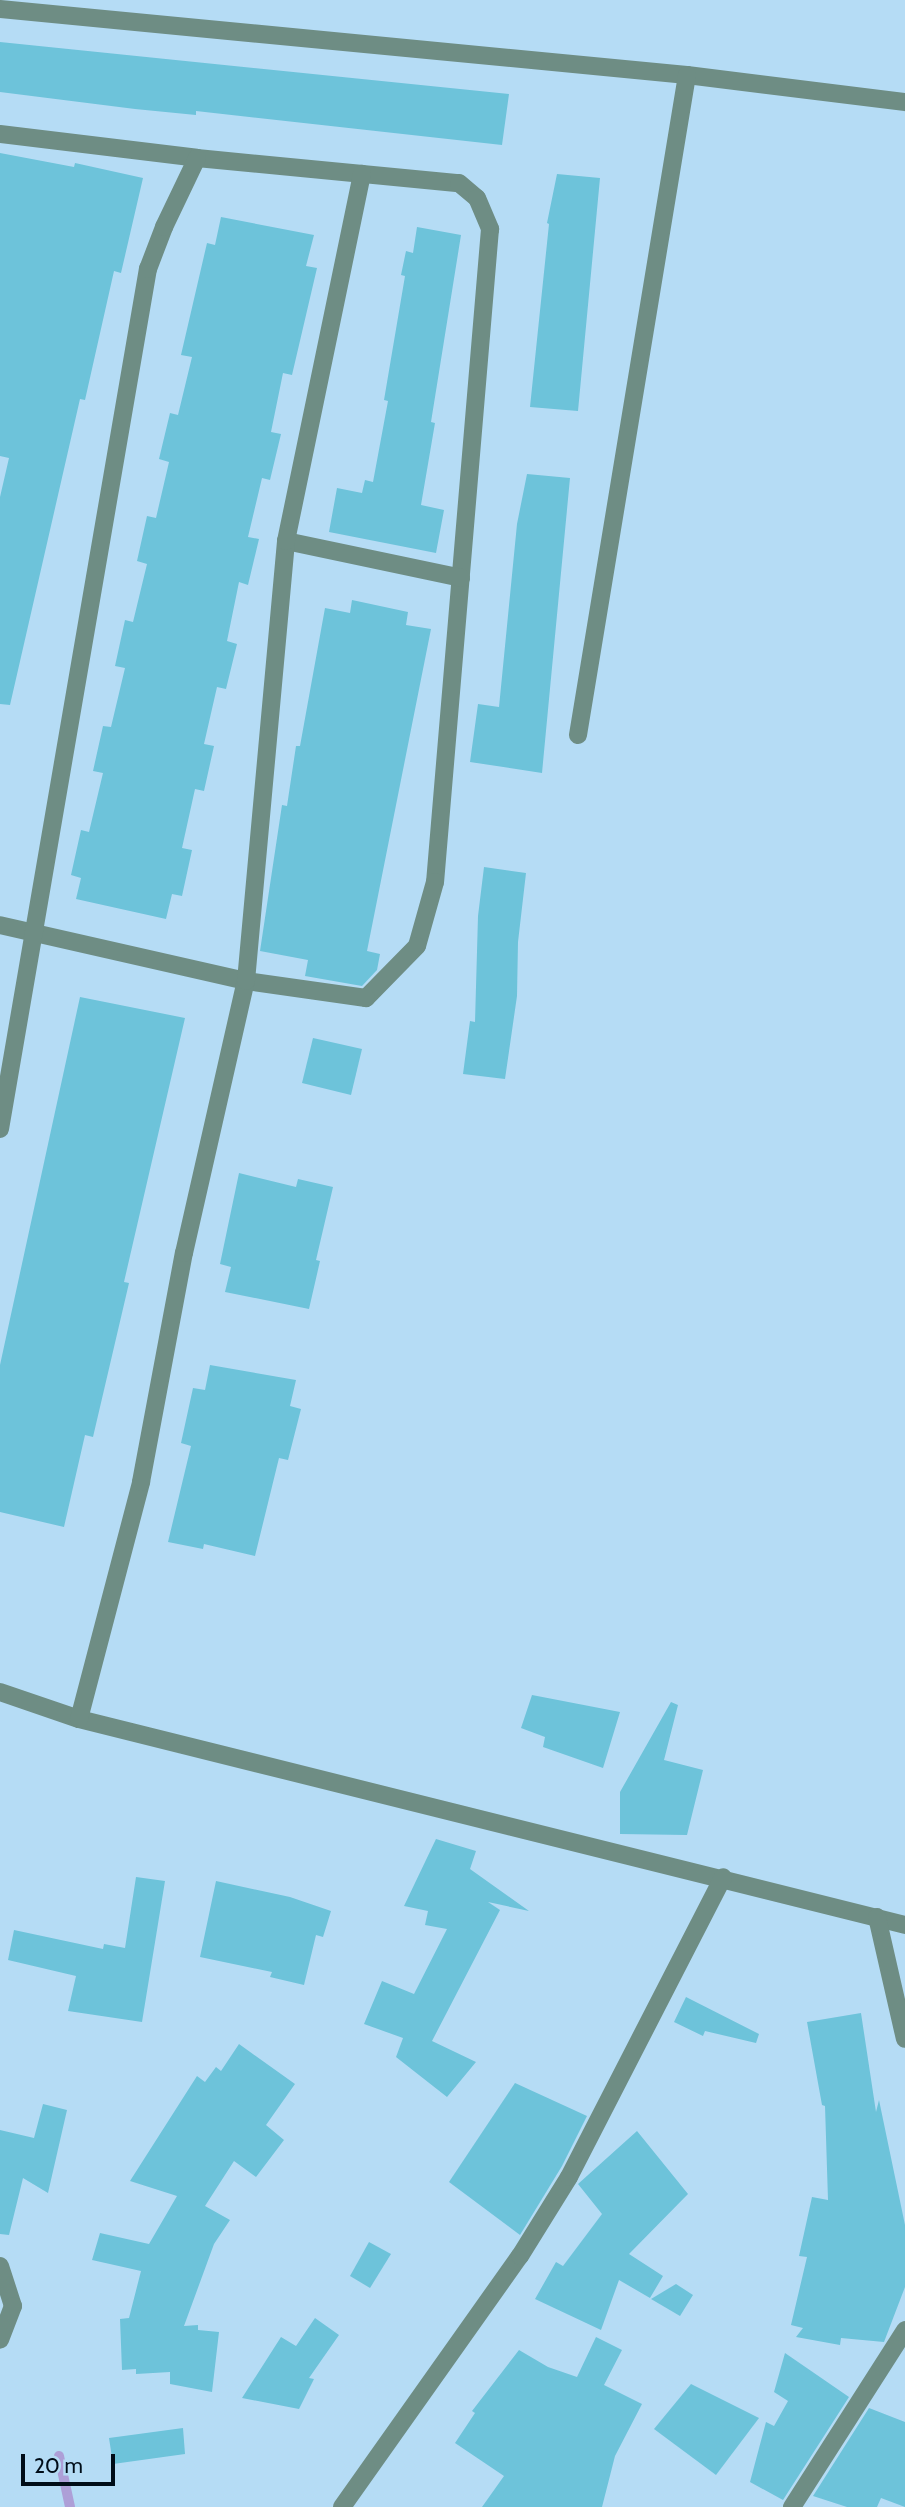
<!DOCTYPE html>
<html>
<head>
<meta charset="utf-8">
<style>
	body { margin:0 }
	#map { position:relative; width:905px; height:2507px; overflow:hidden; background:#b5dcf5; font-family:Cabin,sans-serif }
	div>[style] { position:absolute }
	.stream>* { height:10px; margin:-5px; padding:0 5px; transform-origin:5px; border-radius:5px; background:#ad9fd7 }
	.building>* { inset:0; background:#6dc3da }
	.street>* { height:18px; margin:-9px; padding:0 9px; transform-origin:9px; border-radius:9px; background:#6e8d84 }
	span { translate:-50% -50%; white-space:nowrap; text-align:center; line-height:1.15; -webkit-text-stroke:5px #b5dcf5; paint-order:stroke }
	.scale { position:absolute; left:21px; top:2454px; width:94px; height:32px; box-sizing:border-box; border:4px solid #000d18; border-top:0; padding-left:9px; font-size:21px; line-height:24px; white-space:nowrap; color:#000d18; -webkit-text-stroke:5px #b5dcf5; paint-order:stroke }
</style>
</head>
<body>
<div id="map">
	<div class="stream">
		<div style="left:59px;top:2456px;width:52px;rotate:77.8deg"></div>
	</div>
	<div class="building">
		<div style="clip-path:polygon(0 42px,509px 94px,502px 145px,196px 111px,196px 115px,135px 109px,0 92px)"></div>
		<div style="clip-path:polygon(0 153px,74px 167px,75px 163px,143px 178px,121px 273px,114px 271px,85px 400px,80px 399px,10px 705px,0 704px,0 497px,9px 458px,0 456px)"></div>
		<div style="clip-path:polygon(557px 174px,600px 178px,578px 411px,530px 407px,549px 224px,547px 223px)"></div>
		<div style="clip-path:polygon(221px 217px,314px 235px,306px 266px,317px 268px,292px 375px,283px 373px,271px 432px,281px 434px,270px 480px,262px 478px,248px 537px,259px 539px,248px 585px,239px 582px,227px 641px,237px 644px,226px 689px,217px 687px,204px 744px,214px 746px,204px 791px,195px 789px,182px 848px,192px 850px,182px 896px,172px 894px,166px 919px,76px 899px,81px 878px,71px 875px,81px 830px,89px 832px,103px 773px,93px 771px,103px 726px,111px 727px,125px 668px,115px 666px,125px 620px,133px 622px,147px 564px,137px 561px,147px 516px,156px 518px,169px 462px,159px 459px,170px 413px,178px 415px,192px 357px,181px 355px,207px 243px,215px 245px)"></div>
		<div style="clip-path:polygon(417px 227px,461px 235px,431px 422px,435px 423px,421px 505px,444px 510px,436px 553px,329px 532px,337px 488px,362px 493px,365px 480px,373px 482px,388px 401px,384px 400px,405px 276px,401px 275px,406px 251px,413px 253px)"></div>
		<div style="clip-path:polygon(527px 474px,570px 478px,542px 773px,470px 762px,478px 704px,499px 707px,517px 524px)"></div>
		<div style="clip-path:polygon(352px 600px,408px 612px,406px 625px,431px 629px,367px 951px,380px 954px,377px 970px,362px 986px,305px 976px,308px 960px,260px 951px,282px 805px,287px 806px,296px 746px,300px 746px,325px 608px,350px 613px)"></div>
		<div style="clip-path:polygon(484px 867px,526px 873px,518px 942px,517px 996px,505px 1079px,463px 1074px,470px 1021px,475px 1022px,478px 916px)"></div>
		<div style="clip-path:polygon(80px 997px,185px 1018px,124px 1282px,129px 1283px,93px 1437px,85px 1435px,64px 1527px,0 1512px,0 1365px)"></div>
		<div style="clip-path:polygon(313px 1038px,362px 1049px,351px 1095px,302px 1083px)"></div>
		<div style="clip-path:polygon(239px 1173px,296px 1187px,298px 1179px,333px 1187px,316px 1260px,320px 1261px,309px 1309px,225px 1292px,231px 1267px,220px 1264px)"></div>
		<div style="clip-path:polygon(210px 1365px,296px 1380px,290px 1406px,301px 1409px,288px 1460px,279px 1458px,255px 1556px,204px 1544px,203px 1549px,168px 1542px,191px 1446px,181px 1443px,193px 1388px,205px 1390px)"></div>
		<div style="clip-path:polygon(532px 1695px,620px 1712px,603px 1768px,543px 1747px,545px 1737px,521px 1728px)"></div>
		<div style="clip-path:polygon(671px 1702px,678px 1705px,664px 1760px,703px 1770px,687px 1835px,620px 1834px,620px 1792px)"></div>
		<div style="clip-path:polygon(436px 1839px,476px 1851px,470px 1869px,529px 1911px,488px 1902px,500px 1910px,432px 2041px,476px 2062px,447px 2097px,396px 2057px,403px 2038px,364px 2024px,382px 1981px,414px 1994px,447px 1929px,425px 1925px,428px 1911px,404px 1906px)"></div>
		<div style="clip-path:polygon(136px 1877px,165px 1881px,142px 2022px,68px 2011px,76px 1976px,8px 1960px,14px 1930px,103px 1949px,104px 1944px,125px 1948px)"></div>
		<div style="clip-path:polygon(216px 1881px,290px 1897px,331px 1911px,323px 1937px,316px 1935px,304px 1985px,270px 1977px,272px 1972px,200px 1957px)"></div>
		<div style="clip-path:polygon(686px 1997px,759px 2034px,756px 2043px,705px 2031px,703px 2036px,674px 2022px)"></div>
		<div style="clip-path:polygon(861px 2013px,876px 2112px,879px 2100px,905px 2225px,905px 2287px,884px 2342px,841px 2338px,840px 2345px,796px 2337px,803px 2328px,791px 2325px,807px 2257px,799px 2256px,812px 2197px,828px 2200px,825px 2106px,822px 2105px,807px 2022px)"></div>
		<div style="clip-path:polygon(239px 2044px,295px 2084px,266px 2125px,284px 2140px,256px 2177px,234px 2161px,205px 2206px,230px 2220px,214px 2244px,184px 2326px,198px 2325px,198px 2330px,219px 2332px,212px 2392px,170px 2384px,170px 2372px,136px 2374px,136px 2369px,122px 2370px,120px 2319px,129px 2318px,141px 2271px,92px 2260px,100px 2233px,149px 2244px,177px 2196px,130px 2181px,197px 2076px,205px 2082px,216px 2067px,221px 2071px)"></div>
		<div style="clip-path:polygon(515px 2083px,587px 2116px,562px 2166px,520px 2235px,449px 2182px)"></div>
		<div style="clip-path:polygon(43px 2104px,67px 2110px,48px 2193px,23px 2178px,9px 2235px,0 2234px,0 2130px,34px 2138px)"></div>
		<div style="clip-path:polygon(637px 2131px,688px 2194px,629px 2254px,663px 2276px,650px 2298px,619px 2280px,601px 2330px,535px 2299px,556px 2262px,563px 2266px,602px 2214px,578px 2184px)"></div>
		<div style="clip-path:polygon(369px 2242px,391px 2254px,370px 2288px,350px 2276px)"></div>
		<div style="clip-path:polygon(676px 2284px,693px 2295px,680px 2316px,651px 2299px)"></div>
		<div style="clip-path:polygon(315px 2318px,339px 2335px,309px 2378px,314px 2379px,299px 2409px,242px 2398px,281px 2337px,296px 2346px)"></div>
		<div style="clip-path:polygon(596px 2337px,622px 2350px,604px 2385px,642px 2404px,615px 2456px,602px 2507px,482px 2507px,504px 2476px,455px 2443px,475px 2413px,472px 2411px,519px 2350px,548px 2367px,577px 2377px)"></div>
		<div style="clip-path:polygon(785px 2353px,849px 2397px,783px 2500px,750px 2482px,766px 2422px,774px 2426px,788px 2401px,774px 2392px)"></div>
		<div style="clip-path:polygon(691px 2384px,759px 2418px,716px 2475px,654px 2429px)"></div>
		<div style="clip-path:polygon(869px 2408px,905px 2422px,905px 2507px,881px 2498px,877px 2507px,847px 2507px,813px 2496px)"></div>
		<div style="clip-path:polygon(183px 2428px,185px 2454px,113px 2464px,109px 2438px)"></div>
	</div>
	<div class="street">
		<div style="left:0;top:9px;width:690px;rotate:5.49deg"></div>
		<div style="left:687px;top:75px;width:220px;rotate:7.1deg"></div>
		<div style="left:0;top:134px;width:198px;rotate:6.9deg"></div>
		<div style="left:197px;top:158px;width:263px;rotate:5.5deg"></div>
		<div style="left:459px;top:183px;width:23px;rotate:40deg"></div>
		<div style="left:477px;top:198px;width:34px;rotate:67deg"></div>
		<div style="left:490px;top:229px;width:655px;rotate:94.81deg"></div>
		<div style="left:435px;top:882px;width:66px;rotate:105.7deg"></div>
		<div style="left:417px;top:946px;width:73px;rotate:134.4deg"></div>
		<div style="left:366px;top:998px;width:121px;rotate:-171.9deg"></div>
		<div style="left:246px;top:981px;width:252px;rotate:-167.2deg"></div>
		<div style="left:286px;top:541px;width:179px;rotate:11.9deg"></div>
		<div style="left:578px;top:735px;width:669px;rotate:-80.62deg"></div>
		<div style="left:0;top:1129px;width:873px;rotate:-80.24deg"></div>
		<div style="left:148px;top:269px;width:45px;rotate:-69.1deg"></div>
		<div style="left:164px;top:227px;width:76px;rotate:-64.4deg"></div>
		<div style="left:0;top:1692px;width:83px;rotate:18.9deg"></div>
		<div style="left:79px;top:1719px;width:851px;rotate:14deg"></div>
		<div style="left:79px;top:1719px;width:245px;rotate:-75.3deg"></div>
		<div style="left:141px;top:1482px;width:233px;rotate:-79.4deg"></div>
		<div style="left:184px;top:1253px;width:279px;rotate:-77.2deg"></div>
		<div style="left:246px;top:981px;width:442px;rotate:-84.8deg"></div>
		<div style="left:286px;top:541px;width:375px;rotate:-78.3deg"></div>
		<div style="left:877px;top:1917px;width:125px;rotate:77.1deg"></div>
		<div style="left:0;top:2266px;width:42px;rotate:72deg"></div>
		<div style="left:13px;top:2306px;width:36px;rotate:111deg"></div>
		<div style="left:342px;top:2507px;width:308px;rotate:-54.7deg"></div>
		<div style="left:520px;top:2256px;width:93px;rotate:-58.2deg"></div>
		<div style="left:569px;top:2177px;width:337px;rotate:-62.8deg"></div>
		<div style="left:792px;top:2507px;width:210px;rotate:-57.4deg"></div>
	</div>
	<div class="scale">20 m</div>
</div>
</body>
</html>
